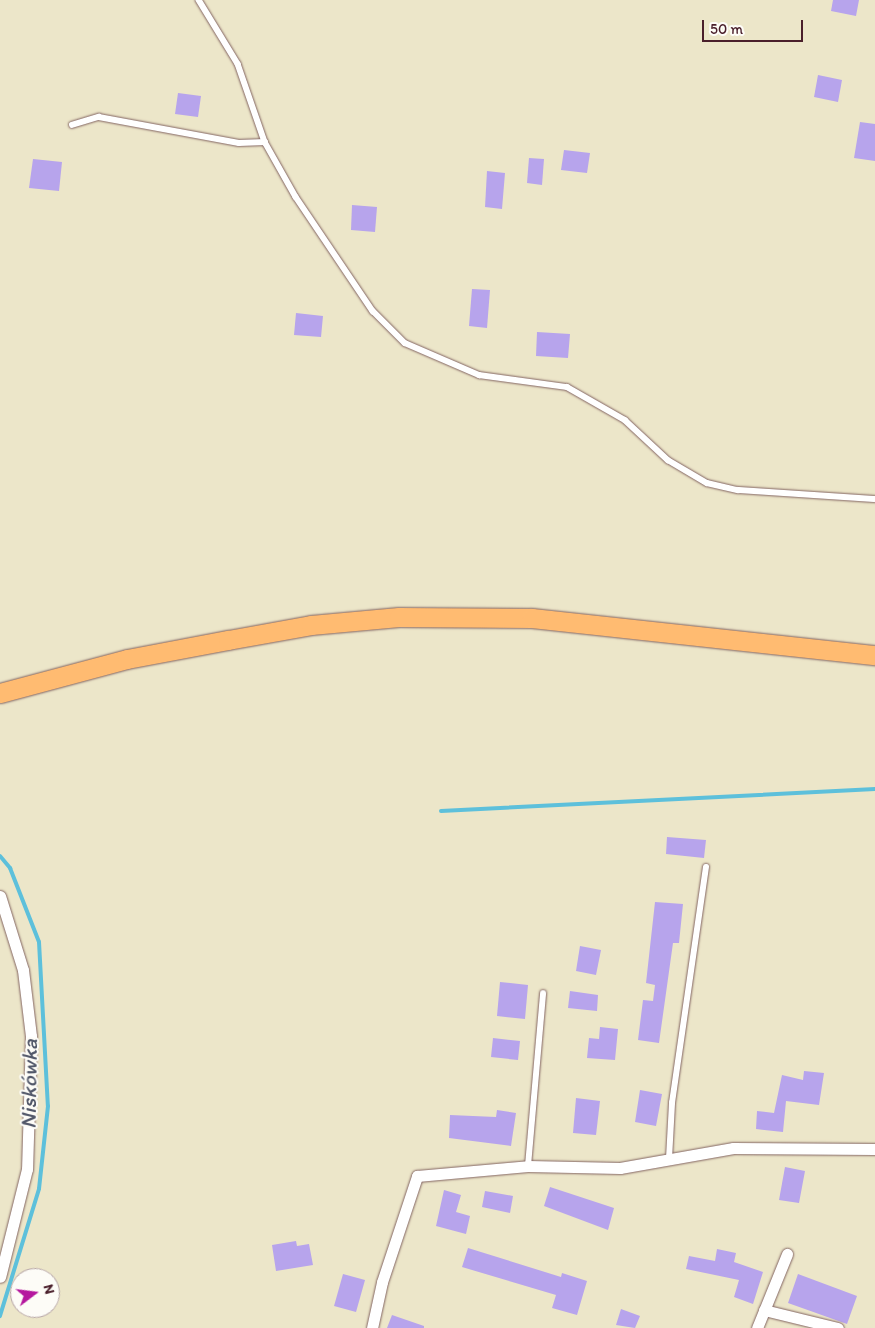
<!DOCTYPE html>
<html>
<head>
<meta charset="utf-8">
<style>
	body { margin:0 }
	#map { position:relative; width:875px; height:1328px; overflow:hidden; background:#ece6c9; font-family:Itim,sans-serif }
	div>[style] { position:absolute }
	.stream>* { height:4px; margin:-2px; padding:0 2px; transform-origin:2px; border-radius:2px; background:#5dc0db }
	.building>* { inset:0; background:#b7a4ec }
	.roads { filter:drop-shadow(0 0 1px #836562) drop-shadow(0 0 1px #836562) }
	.service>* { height:5.5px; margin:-2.75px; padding:0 2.75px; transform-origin:2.75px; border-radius:2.75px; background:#fff }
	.minor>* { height:11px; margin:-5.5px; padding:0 5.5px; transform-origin:5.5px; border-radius:5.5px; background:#fff }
	.primary>* { height:19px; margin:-9.5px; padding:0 9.5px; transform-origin:9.5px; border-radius:9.5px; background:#ffbb71 }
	span { translate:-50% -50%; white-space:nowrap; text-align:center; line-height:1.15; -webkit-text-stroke:4px #fdfcf7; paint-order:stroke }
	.water-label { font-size:22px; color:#515769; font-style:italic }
	.north { position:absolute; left:10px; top:1268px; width:50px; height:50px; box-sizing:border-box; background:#fdfcf7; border:1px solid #b5a4a5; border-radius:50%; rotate:75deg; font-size:14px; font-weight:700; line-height:20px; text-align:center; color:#4a1f2b }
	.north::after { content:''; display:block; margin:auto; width:18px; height:22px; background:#b5179e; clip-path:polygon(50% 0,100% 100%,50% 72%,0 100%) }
	.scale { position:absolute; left:702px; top:20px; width:101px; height:22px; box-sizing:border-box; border:2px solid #4a1f2b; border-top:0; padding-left:6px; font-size:15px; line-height:18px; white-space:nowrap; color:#4a1f2b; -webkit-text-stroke:4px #fdfcf7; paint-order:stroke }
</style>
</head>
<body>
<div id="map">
	<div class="stream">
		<div style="left:441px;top:811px;width:435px;rotate:-2.9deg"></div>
		<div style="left:0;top:856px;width:16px;rotate:50deg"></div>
		<div style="left:10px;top:868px;width:79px;rotate:68.6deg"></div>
		<div style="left:39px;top:942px;width:164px;rotate:86.9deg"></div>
		<div style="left:48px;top:1106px;width:83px;rotate:96.2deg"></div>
		<div style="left:39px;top:1189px;width:133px;rotate:107.1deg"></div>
	</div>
	<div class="building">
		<div style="clip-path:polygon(833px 0,859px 0,856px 16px,831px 11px)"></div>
		<div style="clip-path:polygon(818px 75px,842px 80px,838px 102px,814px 97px)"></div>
		<div style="clip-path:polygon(178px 93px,201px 96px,198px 117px,175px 114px)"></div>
		<div style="clip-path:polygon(860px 122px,875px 124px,875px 161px,854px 158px)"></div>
		<div style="clip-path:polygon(564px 150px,590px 153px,587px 173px,561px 170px)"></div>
		<div style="clip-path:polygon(529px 158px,544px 159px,542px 185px,527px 183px)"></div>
		<div style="clip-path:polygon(33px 159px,62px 162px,59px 191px,29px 188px)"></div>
		<div style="clip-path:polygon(487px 171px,505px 173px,502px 209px,485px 207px)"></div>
		<div style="clip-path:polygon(352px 205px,377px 207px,375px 232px,351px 230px)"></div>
		<div style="clip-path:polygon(472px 289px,490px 290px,487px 328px,469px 326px)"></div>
		<div style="clip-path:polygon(296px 313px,323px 316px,321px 337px,294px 335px)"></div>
		<div style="clip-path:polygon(537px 332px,570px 334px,568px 358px,536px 356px)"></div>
		<div style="clip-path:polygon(667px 837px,706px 840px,704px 858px,666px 854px)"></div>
		<div style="clip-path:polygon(655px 902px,683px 904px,679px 943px,673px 943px,659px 1043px,638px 1040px,643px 1000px,653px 1001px,655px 985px,646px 983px)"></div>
		<div style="clip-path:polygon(580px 946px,601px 950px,596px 975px,576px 971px)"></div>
		<div style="clip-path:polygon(500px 982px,528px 985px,525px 1019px,497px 1016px)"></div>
		<div style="clip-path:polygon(570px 991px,598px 995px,597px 1011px,568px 1008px)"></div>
		<div style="clip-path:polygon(600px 1027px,618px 1029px,615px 1060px,587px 1058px,589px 1038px,599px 1039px)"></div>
		<div style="clip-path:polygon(493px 1038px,520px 1041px,518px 1060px,491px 1057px)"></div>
		<div style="clip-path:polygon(804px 1071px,824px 1073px,819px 1105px,786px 1101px,783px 1132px,756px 1129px,757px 1111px,774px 1113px,782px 1075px,803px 1080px)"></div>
		<div style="clip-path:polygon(640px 1090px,662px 1094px,656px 1126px,635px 1122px)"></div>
		<div style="clip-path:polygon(576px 1098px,600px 1101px,596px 1135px,573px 1133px)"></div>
		<div style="clip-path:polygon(497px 1110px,516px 1113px,511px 1146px,449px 1138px,450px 1115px,496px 1117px)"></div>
		<div style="clip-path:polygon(785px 1167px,805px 1171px,799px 1203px,779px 1200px)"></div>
		<div style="clip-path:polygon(550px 1187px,614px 1208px,608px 1230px,544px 1206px)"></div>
		<div style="clip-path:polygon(444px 1190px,461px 1195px,456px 1212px,470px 1216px,466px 1234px,436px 1226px)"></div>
		<div style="clip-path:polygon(485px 1191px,513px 1196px,510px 1213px,482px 1207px)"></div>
		<div style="clip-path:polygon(296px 1241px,297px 1246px,309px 1244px,313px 1265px,276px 1271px,272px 1245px)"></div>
		<div style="clip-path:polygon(468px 1248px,561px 1277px,562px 1273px,587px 1281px,577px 1315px,552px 1308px,556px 1295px,462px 1267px)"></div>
		<div style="clip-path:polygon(717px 1249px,736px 1253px,734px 1262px,763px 1272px,753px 1304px,734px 1297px,739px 1280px,686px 1269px,689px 1256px,715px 1261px)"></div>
		<div style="clip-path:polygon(343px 1274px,365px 1280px,356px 1312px,334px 1306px)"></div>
		<div style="clip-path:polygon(798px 1274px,857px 1296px,847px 1324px,788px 1303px)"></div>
		<div style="clip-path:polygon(621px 1309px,640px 1316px,635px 1328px,616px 1325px)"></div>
		<div style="clip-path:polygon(392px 1315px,424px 1326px,424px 1328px,387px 1328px)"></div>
	</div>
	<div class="roads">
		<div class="service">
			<div style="left:199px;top:0;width:75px;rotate:58.6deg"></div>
			<div style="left:238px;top:64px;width:83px;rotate:70.9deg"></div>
			<div style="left:265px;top:142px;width:63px;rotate:60.6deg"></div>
			<div style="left:296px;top:197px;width:138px;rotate:56deg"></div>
			<div style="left:373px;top:311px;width:45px;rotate:45deg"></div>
			<div style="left:405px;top:343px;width:81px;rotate:23.4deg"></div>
			<div style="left:479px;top:375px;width:89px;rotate:7.8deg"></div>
			<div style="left:567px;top:387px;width:67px;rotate:29.6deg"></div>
			<div style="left:625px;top:420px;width:59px;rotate:42.9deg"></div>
			<div style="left:668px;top:460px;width:45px;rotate:30.5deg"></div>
			<div style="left:707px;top:483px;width:32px;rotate:13deg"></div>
			<div style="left:738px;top:490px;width:137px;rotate:3.8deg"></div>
			<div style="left:72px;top:125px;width:28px;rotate:-17deg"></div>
			<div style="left:99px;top:117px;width:142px;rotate:10.5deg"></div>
			<div style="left:239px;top:143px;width:26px;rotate:-2deg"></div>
			<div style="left:669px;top:1159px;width:56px;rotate:-86.9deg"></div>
			<div style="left:672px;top:1103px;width:238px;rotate:-81.8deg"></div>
			<div style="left:528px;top:1166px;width:173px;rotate:-85deg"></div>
		</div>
		<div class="minor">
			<div style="left:0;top:896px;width:77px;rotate:72.7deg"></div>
			<div style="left:23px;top:970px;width:66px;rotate:83.1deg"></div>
			<div style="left:31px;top:1036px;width:133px;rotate:91.7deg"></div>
			<div style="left:27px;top:1169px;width:111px;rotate:104deg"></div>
			<div style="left:764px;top:1310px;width:76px;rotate:13.7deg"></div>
			<div style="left:372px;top:1328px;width:47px;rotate:-77.7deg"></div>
			<div style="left:382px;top:1282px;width:112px;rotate:-71.7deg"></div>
			<div style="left:417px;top:1176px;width:111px;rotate:-5.1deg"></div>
			<div style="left:528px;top:1166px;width:92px;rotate:1.2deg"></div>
			<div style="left:620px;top:1168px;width:115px;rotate:-10deg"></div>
			<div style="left:733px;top:1148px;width:142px;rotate:0.4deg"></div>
			<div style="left:757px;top:1328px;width:80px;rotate:-67.9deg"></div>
		</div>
		<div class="primary">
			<div style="left:0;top:693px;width:131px;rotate:-15deg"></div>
			<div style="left:127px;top:659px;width:103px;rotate:-10.7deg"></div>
			<div style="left:228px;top:640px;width:84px;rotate:-10.2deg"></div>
			<div style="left:311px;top:625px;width:88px;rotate:-5.2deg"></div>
			<div style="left:399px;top:617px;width:133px;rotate:0.4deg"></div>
			<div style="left:532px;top:618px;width:345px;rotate:6.2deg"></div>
		</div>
	</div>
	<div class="water-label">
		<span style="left:29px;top:1084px;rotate:-89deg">Niskówka</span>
	</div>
	<div class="north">N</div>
	<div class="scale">50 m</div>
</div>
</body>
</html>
